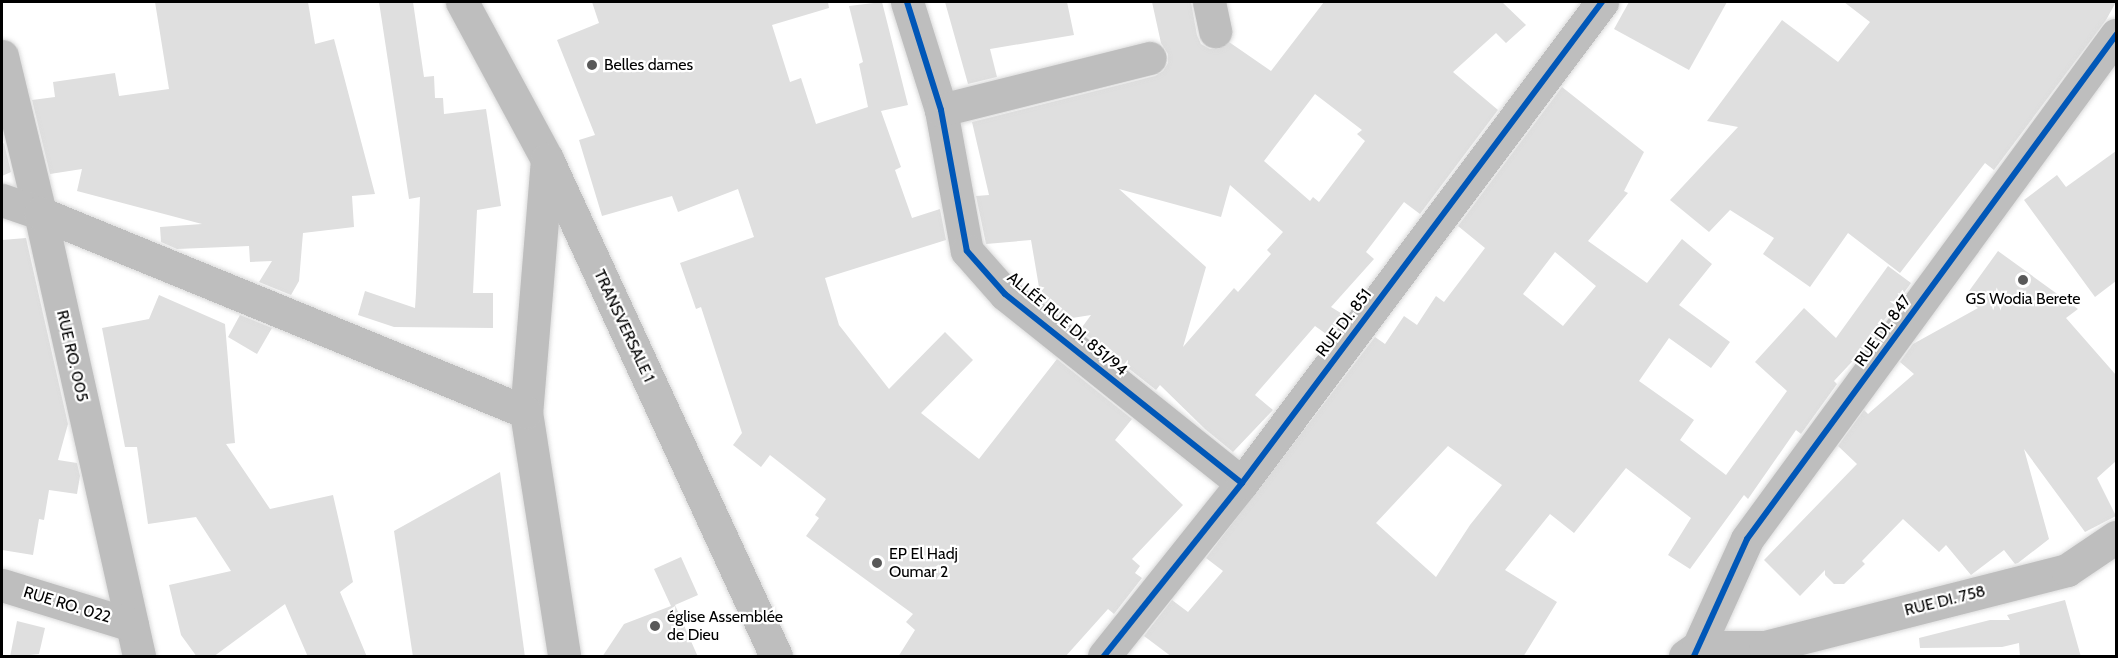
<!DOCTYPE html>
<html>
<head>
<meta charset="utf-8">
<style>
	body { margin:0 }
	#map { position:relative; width:2118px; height:658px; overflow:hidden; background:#fff; font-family:Cabin,sans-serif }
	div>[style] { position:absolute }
	.building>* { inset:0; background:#dfdfdf }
	.roads { filter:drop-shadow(0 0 2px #dbdbdb) drop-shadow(0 0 2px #dbdbdb) }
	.minor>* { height:33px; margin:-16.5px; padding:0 16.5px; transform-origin:16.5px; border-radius:16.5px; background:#bebebe }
	.major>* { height:33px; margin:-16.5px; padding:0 16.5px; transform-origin:16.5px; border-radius:16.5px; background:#bebebe }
	.cycleway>* { height:6px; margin:-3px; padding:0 3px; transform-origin:3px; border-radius:3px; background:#0057b8 }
	.dots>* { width:16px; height:16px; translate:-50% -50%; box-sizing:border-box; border:3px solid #fff; border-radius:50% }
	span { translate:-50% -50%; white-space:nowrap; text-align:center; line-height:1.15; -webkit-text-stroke:4.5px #fff; paint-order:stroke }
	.poi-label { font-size:16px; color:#000 }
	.left { translate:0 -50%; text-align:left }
	.street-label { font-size:16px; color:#000 }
	.frame { position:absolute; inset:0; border:3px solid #000; pointer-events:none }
</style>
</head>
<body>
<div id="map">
	<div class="building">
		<div style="clip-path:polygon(155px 2px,308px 2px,315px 44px,334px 39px,375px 194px,352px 196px,354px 227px,303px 233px,299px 281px,291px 295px,259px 282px,272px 261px,250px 262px,249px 246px,177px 249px,161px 242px,160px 227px,202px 224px,77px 191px,82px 169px,50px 174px,32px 100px,55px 97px,53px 82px,115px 73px,119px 96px,169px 89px)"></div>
		<div style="clip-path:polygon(379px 2px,413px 2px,424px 77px,434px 76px,435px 98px,443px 98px,444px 114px,486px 109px,501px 206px,477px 210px,473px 293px,493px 293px,493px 328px,394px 327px,358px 315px,365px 291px,415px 308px,416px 293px,420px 197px,409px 199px)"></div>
		<div style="clip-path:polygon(592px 2px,828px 2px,829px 8px,772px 25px,790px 82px,801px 78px,816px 124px,868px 107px,859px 64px,863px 62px,849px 6px,882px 2px,908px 105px,881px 111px,901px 167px,895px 170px,912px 218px,940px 209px,946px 240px,825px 278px,839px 325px,889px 389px,945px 332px,973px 360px,921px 413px,979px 459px,1057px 359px,1132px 419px,1115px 440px,1183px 505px,1132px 559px,1140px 566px,1135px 573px,1142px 578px,1114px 614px,1108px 609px,1065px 657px,898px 657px,915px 630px,906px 622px,913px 614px,806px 536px,819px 518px,815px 515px,826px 499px,770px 455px,761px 467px,733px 445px,742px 433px,701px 307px,696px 309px,680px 263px,754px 237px,738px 189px,678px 212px,672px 196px,602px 216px,579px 140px,595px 135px,557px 40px,599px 23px)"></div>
		<div style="clip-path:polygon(945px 2px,1067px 2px,1074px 35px,990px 49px,997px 77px,968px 84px)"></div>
		<div style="clip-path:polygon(evenodd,1152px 2px,1191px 2px,1197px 35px,1201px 44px,1210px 49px,1218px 49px,1229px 42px,1271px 71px,1324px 2px,1502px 2px,1526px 25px,1506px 43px,1496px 33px,1453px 72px,1498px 110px,1420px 214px,1404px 202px,1366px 252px,1374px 259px,1331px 307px,1344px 315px,1329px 336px,1315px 326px,1255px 395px,1273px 410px,1233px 452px,1205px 429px,1160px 385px,1156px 390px,1080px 330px,1091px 315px,1066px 319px,1041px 299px,1031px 240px,986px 244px,976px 196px,989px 195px,972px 122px,1155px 76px,1163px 71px,1168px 63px,1168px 54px,1161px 43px,1152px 2px,1315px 94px,1362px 130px,1357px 134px,1365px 141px,1319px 202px,1313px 197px,1310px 201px,1264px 161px,1315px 94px,1152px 2px,1230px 185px,1283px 232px,1267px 250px,1271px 254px,1238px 292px,1234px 288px,1183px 347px,1206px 267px,1119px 189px,1221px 217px,1230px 185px)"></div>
		<div style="clip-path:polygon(1629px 2px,1727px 2px,1689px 70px,1614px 29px)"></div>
		<div style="clip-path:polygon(1844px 2px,2116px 2px,2106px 20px,1994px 170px,1985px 163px,1900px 273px,1848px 233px,1810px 287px,1763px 254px,1774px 238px,1730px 210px,1709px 232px,1670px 200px,1738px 127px,1707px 121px,1782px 20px,1838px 62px,1870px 22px)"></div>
		<div style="clip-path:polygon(evenodd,1562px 87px,1644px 152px,1624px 191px,1628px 193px,1588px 241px,1647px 283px,1682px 239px,1712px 264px,1679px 305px,1730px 342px,1711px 368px,1669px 338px,1639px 381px,1694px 420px,1680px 440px,1726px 475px,1787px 391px,1755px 362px,1804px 308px,1836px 338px,1888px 266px,1911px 283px,1861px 352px,1834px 381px,1837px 384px,1801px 434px,1796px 430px,1748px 499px,1744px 495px,1690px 569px,1668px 555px,1691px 518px,1626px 468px,1574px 533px,1550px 514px,1505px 570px,1557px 602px,1523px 657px,1172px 657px,1144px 636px,1172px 600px,1188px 612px,1223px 571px,1206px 558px,1375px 337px,1385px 344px,1404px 316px,1417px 325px,1436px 296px,1444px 302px,1485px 248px,1458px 226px,1562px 87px,1555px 252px,1596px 286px,1563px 326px,1523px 294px,1555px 252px,1562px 87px,1448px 446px,1502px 485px,1470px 525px,1436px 577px,1376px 523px,1448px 446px)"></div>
		<div style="clip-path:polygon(4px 143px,11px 172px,2px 176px,2px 144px)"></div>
		<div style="clip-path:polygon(2116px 151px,2116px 281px,2095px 297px,2024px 200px,2057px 175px,2066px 187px)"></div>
		<div style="clip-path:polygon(26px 238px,68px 424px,58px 460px,77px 463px,80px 476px,77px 494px,49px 490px,44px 520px,39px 519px,33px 555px,2px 550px,2px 240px)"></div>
		<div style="clip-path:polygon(1998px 251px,2078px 309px,2066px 318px,2116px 375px,2116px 461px,2097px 478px,2116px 516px,2085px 532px,2024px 449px,2049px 539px,2018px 563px,2015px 564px,2004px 550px,1971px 575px,1946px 545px,1939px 552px,1903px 519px,1862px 561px,1865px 564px,1844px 584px,1834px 584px,1825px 575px,1825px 570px,1800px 596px,1764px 560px,1857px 464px,1838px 446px,1864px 410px,1868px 414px,1914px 374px,1900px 362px,1913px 344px,1978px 308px,1964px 298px)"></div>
		<div style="clip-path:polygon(159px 295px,225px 324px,235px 443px,226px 444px,270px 509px,333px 495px,353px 582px,340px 592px,367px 657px,308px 657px,285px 604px,213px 657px,197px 657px,181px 635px,169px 585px,231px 571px,196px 517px,148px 524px,137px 447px,125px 447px,102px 328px,149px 319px)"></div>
		<div style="clip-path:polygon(240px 315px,272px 328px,257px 354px,228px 337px)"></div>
		<div style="clip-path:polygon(500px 472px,525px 657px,413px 657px,394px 531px)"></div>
		<div style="clip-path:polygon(681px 557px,698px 595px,675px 605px,698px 657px,602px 657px,624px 624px,671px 606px,654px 569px)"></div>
		<div style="clip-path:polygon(2065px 600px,2081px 657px,2020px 657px,2019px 643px,2002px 647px,1920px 648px,1919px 638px,1990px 620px,2010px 620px,2007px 615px)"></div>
		<div style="clip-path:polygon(17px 621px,45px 628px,39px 654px,10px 657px)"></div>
	</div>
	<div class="roads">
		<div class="minor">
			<div style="left:907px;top:2px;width:113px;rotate:72.5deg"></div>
			<div style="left:941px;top:110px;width:143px;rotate:79.6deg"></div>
			<div style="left:967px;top:251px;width:57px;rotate:48.5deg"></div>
			<div style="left:1005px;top:294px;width:303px;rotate:38.6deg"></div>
			<div style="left:1209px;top:2px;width:30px;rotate:78deg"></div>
			<div style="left:2px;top:56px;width:162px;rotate:76.4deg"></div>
			<div style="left:40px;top:213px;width:454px;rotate:77.4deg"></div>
			<div style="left:941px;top:110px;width:215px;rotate:-14deg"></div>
			<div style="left:547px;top:159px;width:254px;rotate:94.7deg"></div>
			<div style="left:526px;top:412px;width:247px;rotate:81.1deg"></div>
			<div style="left:2px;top:200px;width:40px;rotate:18.9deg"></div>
			<div style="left:40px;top:213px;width:525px;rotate:22.27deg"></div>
			<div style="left:2px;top:585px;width:136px;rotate:17.1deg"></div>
			<div style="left:1104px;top:656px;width:221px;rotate:-51.4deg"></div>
			<div style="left:1242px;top:483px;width:601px;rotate:-53.19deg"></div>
			<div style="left:1685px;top:656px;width:16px;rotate:-35deg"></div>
			<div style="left:1698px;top:647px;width:67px"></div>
			<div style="left:1765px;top:647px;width:312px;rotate:-14.3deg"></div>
			<div style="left:2067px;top:570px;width:59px;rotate:-34deg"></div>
			<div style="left:1694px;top:656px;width:128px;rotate:-65.6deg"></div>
			<div style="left:1747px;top:539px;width:625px;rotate:-53.79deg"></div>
		</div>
		<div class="major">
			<div style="left:462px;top:2px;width:179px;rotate:61.6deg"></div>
			<div style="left:547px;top:159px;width:547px;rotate:65.26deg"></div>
		</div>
	</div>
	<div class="cycleway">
		<div style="left:907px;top:2px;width:113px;rotate:72.5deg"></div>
		<div style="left:941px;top:110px;width:143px;rotate:79.6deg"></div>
		<div style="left:967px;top:251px;width:57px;rotate:48.5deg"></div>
		<div style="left:1005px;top:294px;width:303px;rotate:38.6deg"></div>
		<div style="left:1104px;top:656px;width:221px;rotate:-51.4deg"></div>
		<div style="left:1242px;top:483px;width:601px;rotate:-53.19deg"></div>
		<div style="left:1694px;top:656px;width:128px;rotate:-65.6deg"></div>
		<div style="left:1747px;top:539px;width:625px;rotate:-53.79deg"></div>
	</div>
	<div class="dots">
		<div style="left:592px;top:65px;background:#595959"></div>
		<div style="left:2023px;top:280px;background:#595959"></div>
		<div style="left:877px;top:563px;background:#595959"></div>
		<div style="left:655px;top:626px;background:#595959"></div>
	</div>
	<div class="poi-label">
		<span class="left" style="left:604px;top:65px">Belles dames</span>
		<span style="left:2023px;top:299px">GS Wodia Berete</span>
		<span class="left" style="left:889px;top:563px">EP El Hadj<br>Oumar 2</span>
		<span class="left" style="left:667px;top:626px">église Assemblée<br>de Dieu</span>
	</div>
	<div class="street-label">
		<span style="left:1344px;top:323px;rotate:-53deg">RUE DI. 851</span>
		<span style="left:1067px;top:324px;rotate:40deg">ALLÉE RUE DI. 851/94</span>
		<span style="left:624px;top:326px;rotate:65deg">TRANSVERSALE 1</span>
		<span style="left:1883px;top:331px;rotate:-54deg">RUE DI. 847</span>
		<span style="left:72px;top:356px;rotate:77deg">RUE RO. 005</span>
		<span style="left:1945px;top:601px;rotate:-14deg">RUE DI. 758</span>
		<span style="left:67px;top:605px;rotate:17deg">RUE RO. 022</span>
	</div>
	<div class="frame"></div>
</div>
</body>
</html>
